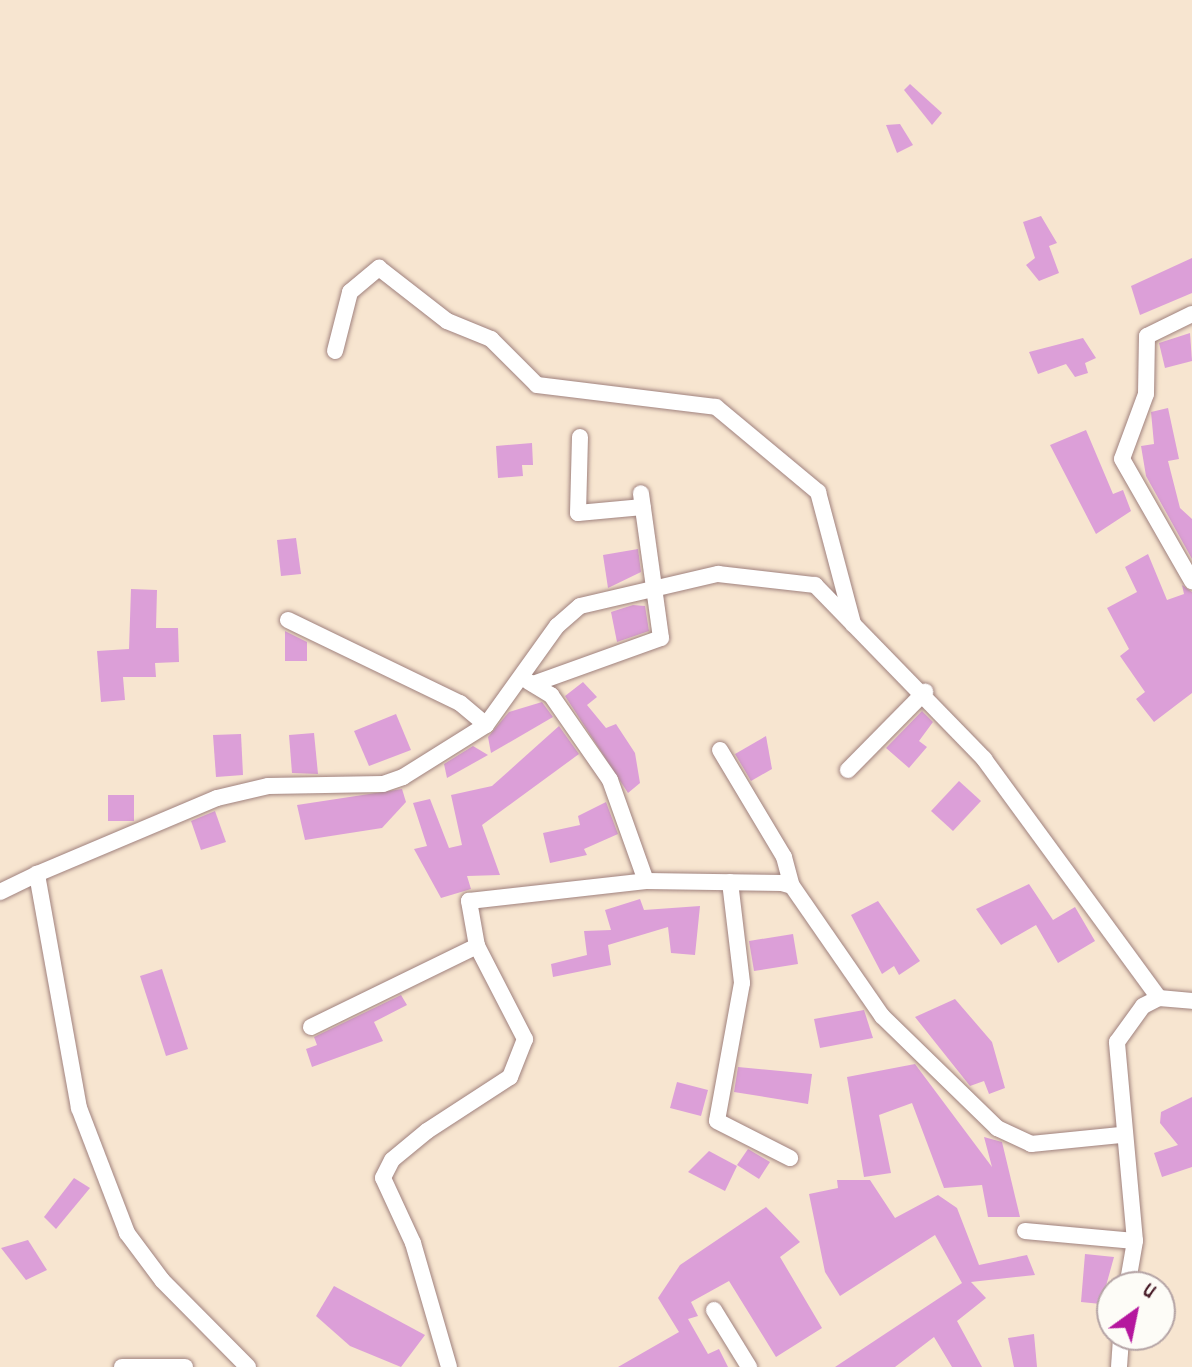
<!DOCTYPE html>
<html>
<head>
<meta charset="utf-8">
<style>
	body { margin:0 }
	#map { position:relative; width:1192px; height:1367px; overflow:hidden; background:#f7e5d0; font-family:Dekko,sans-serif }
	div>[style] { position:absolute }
	.building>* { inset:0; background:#dc9fd8 }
	.roads { filter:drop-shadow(0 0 2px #a0827e) drop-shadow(0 0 2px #a0827e) }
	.street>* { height:16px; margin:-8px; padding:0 8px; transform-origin:8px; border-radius:8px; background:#fff }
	span { translate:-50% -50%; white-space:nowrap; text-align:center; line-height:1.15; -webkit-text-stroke:6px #fdfcf7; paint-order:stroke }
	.north { position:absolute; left:1096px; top:1271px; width:80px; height:80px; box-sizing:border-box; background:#fdfcf7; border:2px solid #b5a4a5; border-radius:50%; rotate:33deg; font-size:22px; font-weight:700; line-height:32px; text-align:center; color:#4a1f2b }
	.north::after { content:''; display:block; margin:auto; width:28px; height:36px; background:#b5179e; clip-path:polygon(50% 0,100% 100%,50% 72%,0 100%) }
</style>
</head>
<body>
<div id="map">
	<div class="building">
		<div style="clip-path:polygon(910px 84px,942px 113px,932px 125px,904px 90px)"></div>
		<div style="clip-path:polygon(900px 124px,913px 145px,897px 153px,886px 125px)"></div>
		<div style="clip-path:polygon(1041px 216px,1057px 243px,1049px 246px,1059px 273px,1039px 281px,1026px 265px,1035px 258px,1023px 222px)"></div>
		<div style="clip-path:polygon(1192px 258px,1192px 293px,1140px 315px,1131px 286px)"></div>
		<div style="clip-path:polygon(1190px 333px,1192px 361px,1165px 368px,1159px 343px)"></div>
		<div style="clip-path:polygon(1083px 338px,1096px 358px,1085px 363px,1088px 373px,1075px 377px,1066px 364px,1038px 374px,1029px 352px)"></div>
		<div style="clip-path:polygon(1168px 408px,1179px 459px,1168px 461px,1180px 508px,1192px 519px,1192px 559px,1146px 476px,1141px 446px,1154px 444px,1151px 412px)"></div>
		<div style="clip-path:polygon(1086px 430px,1113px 494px,1123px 490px,1131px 511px,1096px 534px,1050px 445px)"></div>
		<div style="clip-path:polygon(532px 443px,533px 465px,522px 465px,523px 476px,498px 478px,496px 446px)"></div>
		<div style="clip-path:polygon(296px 538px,301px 574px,281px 576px,277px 540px)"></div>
		<div style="clip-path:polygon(638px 549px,641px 572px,608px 588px,603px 555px)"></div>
		<div style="clip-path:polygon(1148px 554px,1167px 600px,1184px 594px,1182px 585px,1192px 592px,1192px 693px,1154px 722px,1136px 699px,1145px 692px,1120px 656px,1129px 649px,1107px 608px,1137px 592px,1125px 567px)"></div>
		<div style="clip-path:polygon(131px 589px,157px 590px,156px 628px,178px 628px,179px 662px,155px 663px,156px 677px,123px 677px,125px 700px,101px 702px,97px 651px,129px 649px)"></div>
		<div style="clip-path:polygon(633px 605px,645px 606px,649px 631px,617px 642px,611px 612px)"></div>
		<div style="clip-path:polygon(285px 631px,307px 642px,307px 661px,285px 661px)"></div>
		<div style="clip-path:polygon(583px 682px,597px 697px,587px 705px,606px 728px,616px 724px,635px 753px,640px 783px,628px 793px,565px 696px)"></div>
		<div style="clip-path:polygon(542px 702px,553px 717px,491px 753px,488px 737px,509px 712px)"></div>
		<div style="clip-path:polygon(922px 711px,933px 722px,919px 741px,927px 747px,909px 768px,886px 748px)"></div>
		<div style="clip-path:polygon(396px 714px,411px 750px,369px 766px,354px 731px)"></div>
		<div style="clip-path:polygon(559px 726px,579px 754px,482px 825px,500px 875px,467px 876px,471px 889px,441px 898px,414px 849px,427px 846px,413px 803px,430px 799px,449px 848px,462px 845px,451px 795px,492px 786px)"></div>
		<div style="clip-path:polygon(314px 733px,318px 774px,292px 773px,289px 735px)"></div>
		<div style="clip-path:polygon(241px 734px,243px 775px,216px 777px,213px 735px)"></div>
		<div style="clip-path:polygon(766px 736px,772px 769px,751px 781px,735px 754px)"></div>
		<div style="clip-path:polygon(473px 746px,488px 755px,447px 778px,444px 764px)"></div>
		<div style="clip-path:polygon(959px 781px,981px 801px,953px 831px,931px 811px)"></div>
		<div style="clip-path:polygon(402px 789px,406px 802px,382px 828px,305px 840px,297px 805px)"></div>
		<div style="clip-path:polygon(108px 795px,134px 795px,134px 821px,108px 821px)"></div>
		<div style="clip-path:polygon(606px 802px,618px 834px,584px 849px,587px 855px,550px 863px,543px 833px,580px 825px,578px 816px)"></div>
		<div style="clip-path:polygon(215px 811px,226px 842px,201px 850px,191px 821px)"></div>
		<div style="clip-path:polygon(1029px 884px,1053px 920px,1075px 907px,1095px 941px,1058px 963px,1036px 925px,1001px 945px,976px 909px)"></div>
		<div style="clip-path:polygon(640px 899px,644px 910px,700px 906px,695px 955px,671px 953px,668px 927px,608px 945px,611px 965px,553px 977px,551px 964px,587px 955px,584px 931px,611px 930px,605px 910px)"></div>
		<div style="clip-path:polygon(878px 901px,920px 961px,899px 975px,894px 966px,882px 974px,851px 915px)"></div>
		<div style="clip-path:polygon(793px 934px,798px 964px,754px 971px,749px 941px)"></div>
		<div style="clip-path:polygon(162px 969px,188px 1049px,166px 1056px,140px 976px)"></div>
		<div style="clip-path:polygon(401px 995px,407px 1005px,374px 1022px,383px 1041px,312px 1067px,306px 1049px,317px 1045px,314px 1037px)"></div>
		<div style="clip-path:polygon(955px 999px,992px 1042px,1005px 1088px,989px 1094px,984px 1081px,970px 1086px,915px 1017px)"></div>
		<div style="clip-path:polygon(864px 1010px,873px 1038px,820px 1048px,814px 1019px)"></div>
		<div style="clip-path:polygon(915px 1064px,992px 1167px,984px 1137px,1002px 1142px,1020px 1217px,988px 1217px,982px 1185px,944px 1188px,912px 1103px,879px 1115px,891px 1173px,864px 1177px,847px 1077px)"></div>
		<div style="clip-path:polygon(738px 1067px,812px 1074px,808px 1104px,734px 1092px)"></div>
		<div style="clip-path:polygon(677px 1082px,708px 1090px,701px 1116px,670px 1108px)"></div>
		<div style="clip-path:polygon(1192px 1097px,1192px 1167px,1162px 1177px,1154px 1153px,1178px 1145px,1160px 1123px,1161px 1112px)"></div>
		<div style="clip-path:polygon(748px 1149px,770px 1162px,759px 1179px,737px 1165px)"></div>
		<div style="clip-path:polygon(709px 1151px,737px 1166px,725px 1191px,688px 1172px)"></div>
		<div style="clip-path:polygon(74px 1178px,90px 1188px,56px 1229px,44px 1217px)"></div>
		<div style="clip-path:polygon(837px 1180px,870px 1180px,895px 1218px,938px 1195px,957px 1208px,979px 1265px,1027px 1255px,1035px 1275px,971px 1282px,986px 1298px,957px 1321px,982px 1367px,952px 1367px,934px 1337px,895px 1367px,835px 1367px,962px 1283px,935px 1235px,840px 1296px,825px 1272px,809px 1194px,838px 1188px)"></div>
		<div style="clip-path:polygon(766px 1207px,800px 1242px,780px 1257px,822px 1328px,776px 1357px,729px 1281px,691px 1302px,698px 1316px,688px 1319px,708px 1354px,719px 1349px,728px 1367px,618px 1367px,679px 1332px,658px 1298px,680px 1265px)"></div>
		<div style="clip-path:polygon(28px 1240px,47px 1270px,26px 1280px,1px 1248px)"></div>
		<div style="clip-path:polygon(1085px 1254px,1114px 1257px,1101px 1304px,1081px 1302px)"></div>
		<div style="clip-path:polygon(334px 1286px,425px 1335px,401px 1367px,350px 1346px,316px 1316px)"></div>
		<div style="clip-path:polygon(1034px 1334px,1037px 1367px,1014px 1367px,1008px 1338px)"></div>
	</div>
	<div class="roads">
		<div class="street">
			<div style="left:1192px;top:314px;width:50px;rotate:153.9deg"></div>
			<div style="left:1147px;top:336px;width:58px;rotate:91deg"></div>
			<div style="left:1146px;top:394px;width:69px;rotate:110.3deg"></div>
			<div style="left:1122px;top:459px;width:141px;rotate:60.2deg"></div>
			<div style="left:335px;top:351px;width:61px;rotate:-75.7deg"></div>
			<div style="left:350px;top:292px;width:38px;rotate:-40deg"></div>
			<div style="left:379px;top:268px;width:86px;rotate:37.9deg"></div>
			<div style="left:447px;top:321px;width:48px;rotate:22.2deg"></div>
			<div style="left:491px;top:339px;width:65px;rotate:45deg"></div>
			<div style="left:537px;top:385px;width:180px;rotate:7deg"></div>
			<div style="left:716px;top:407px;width:133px;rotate:39.8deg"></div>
			<div style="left:818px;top:492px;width:137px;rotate:75.1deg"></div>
			<div style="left:580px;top:437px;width:76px;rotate:91.5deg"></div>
			<div style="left:578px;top:513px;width:65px;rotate:-5.3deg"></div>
			<div style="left:288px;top:620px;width:191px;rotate:25.8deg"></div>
			<div style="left:460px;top:703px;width:34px;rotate:40deg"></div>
			<div style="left:529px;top:682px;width:26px;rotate:31deg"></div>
			<div style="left:551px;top:695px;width:103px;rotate:55.2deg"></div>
			<div style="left:610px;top:780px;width:107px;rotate:70.4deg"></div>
			<div style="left:533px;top:684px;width:136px;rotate:-19.8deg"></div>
			<div style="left:661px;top:638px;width:146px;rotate:-97.9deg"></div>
			<div style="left:720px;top:750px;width:125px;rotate:59.1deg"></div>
			<div style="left:784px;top:857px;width:30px;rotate:75deg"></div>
			<div style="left:848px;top:770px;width:110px;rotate:-45.4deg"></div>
			<div style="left:730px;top:882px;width:102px;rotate:83.2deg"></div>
			<div style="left:742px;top:983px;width:140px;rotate:100.3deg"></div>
			<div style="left:717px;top:1121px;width:82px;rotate:26.9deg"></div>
			<div style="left:0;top:892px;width:41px;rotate:-25.9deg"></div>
			<div style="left:477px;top:946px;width:46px;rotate:-100.1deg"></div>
			<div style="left:469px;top:901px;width:178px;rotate:-6.4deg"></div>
			<div style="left:646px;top:881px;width:136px;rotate:0.8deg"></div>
			<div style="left:782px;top:883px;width:10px;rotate:17deg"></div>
			<div style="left:792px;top:886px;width:158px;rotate:55.3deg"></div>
			<div style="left:882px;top:1016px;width:161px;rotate:44.2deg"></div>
			<div style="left:997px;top:1128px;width:38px;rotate:25deg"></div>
			<div style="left:1031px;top:1144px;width:90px;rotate:-5.7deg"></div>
			<div style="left:311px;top:1027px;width:185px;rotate:-26deg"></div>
			<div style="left:477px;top:946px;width:105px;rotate:62.7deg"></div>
			<div style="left:525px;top:1039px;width:41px;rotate:111.5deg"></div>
			<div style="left:510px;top:1077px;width:99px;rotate:147deg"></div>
			<div style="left:427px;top:1131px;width:45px;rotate:140.4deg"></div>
			<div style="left:392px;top:1160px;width:20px;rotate:117deg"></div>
			<div style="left:383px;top:1178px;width:72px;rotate:65.2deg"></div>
			<div style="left:413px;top:1243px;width:129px;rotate:73.8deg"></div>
			<div style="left:1025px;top:1231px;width:110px;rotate:5.2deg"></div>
			<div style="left:1127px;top:1287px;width:47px;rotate:-80.1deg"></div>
			<div style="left:1135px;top:1241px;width:200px;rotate:-95.2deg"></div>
			<div style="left:1117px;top:1042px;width:44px;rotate:-54.2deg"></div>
			<div style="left:1143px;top:1006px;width:18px;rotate:-27deg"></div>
			<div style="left:1159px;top:998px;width:33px;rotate:5deg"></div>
			<div style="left:714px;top:1310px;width:67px;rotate:58.4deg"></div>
			<div style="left:122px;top:1367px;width:63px"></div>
			<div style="left:248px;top:1367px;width:122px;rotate:-134.7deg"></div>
			<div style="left:162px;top:1280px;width:59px;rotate:-126.7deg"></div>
			<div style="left:127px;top:1233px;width:134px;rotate:-111deg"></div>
			<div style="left:79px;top:1108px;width:238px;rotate:-100.2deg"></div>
			<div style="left:37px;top:874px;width:195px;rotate:-22.9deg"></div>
			<div style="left:217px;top:798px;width:52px;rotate:-13.2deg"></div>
			<div style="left:268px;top:786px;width:115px;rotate:-1deg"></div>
			<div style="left:383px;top:784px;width:21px;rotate:-19deg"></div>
			<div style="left:403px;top:777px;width:98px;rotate:-32.1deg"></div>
			<div style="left:486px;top:725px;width:122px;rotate:-54.4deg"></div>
			<div style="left:557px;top:626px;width:30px;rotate:-41deg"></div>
			<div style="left:580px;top:606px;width:142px;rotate:-13.1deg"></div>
			<div style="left:718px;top:574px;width:98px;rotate:6.5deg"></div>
			<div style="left:815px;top:585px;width:243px;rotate:45.8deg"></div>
			<div style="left:984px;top:759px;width:296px;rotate:53.8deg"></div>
			<div style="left:1119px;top:1367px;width:32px;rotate:-86deg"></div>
		</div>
	</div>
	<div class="north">U</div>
</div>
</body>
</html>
